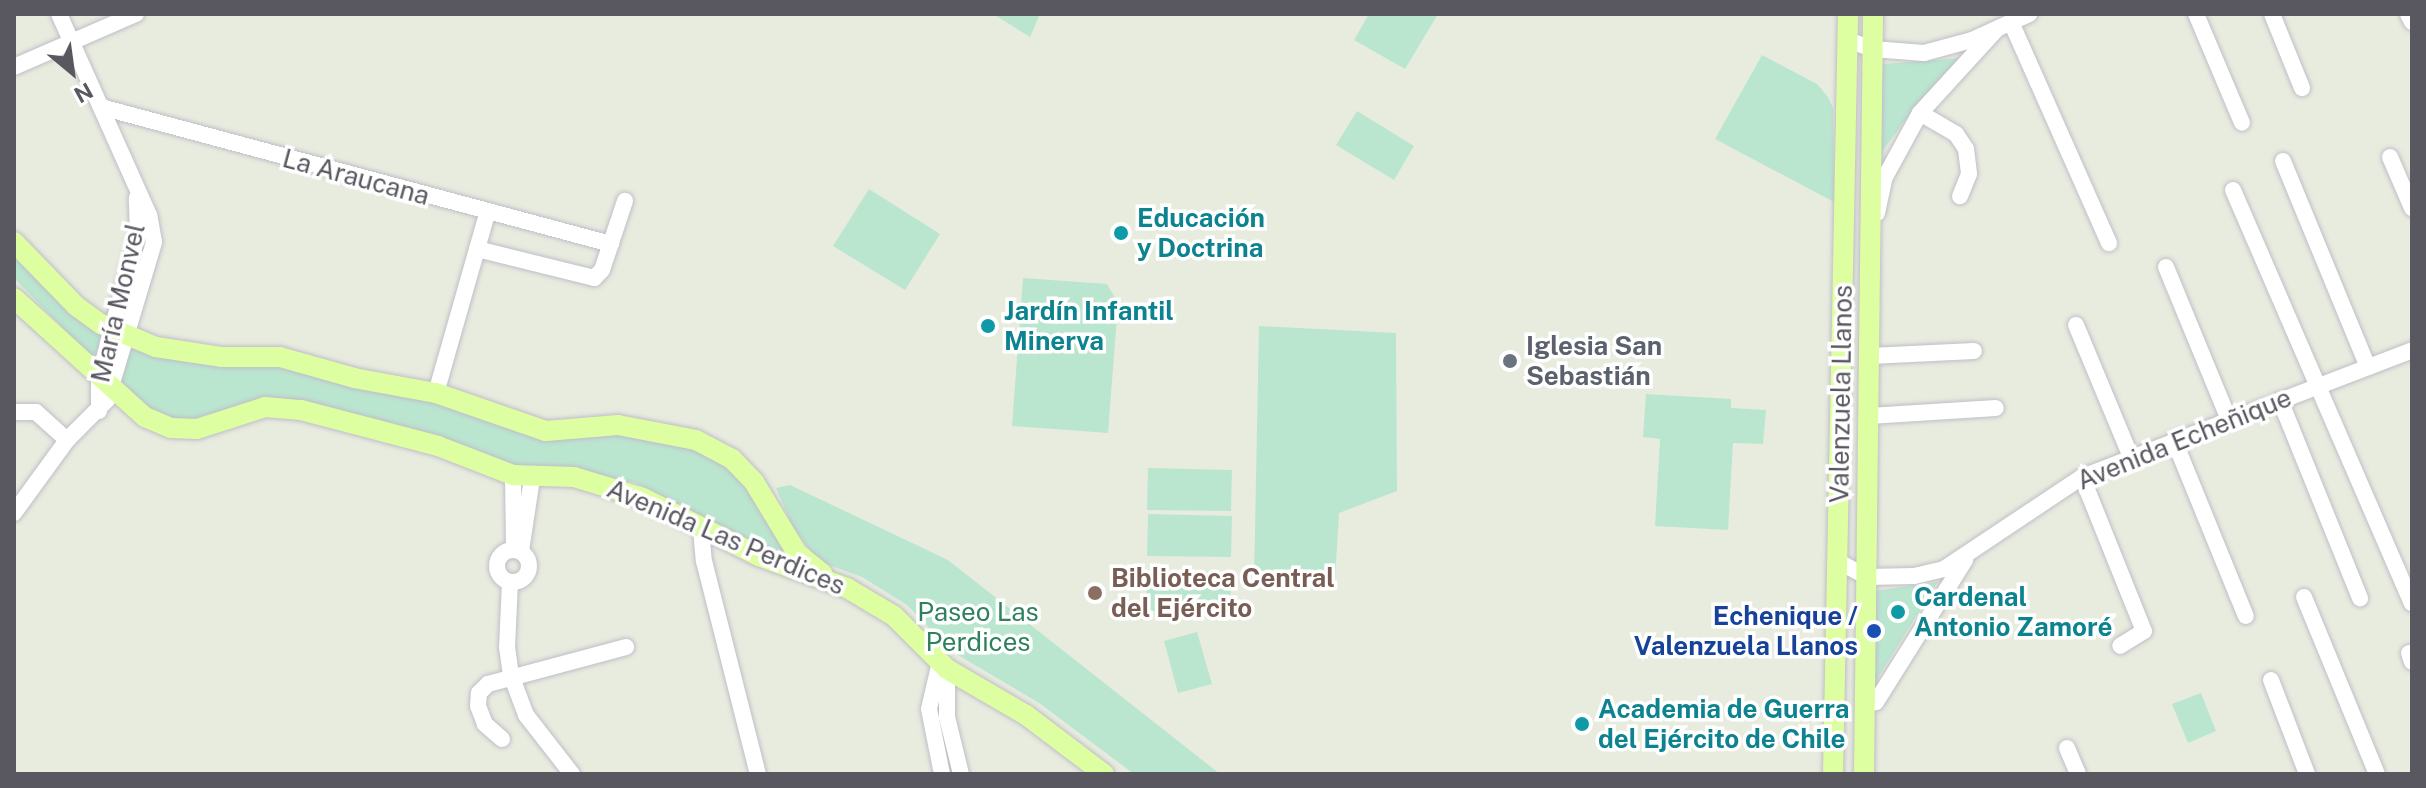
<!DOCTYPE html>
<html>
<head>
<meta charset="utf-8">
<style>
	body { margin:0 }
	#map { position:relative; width:2426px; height:788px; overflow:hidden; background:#e8ecdf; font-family:"Public Sans",sans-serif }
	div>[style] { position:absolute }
	.green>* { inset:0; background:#bae6d0 }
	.roads { filter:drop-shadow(0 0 2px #c0bec7) drop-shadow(0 0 2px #c0bec7) }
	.minor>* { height:16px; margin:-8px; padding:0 8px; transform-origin:8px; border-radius:8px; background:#fff }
	.minor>.ring { margin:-8px; padding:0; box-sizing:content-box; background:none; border:16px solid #fff; border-radius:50% }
	.major>* { height:20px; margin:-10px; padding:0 10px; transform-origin:10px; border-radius:10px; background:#deffa1 }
	.dots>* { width:22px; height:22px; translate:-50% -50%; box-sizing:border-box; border:4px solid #fff; border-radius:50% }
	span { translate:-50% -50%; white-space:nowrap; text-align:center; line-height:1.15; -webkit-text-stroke:7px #fff; paint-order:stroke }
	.street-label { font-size:26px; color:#595861 }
	.culture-label { font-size:26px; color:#0d838f; font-weight:700 }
	.left { translate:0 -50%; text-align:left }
	.worship-label { font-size:26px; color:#5b616d; font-weight:700 }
	.education-label { font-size:26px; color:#785e54; font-weight:700 }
	.park-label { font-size:26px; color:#2f815e }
	.transit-label { font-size:26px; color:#164399; font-weight:700 }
	.right { translate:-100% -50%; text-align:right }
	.frame { position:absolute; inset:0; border:16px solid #595861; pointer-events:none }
	.north { position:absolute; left:32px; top:32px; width:80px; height:80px; -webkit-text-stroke:6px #fff; paint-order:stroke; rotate:151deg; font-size:22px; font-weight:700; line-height:32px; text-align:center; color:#595861 }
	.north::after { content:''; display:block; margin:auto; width:28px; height:36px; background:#595861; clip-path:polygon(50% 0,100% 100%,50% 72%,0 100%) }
</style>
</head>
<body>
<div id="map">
	<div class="green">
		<div style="clip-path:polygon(993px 14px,1040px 14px,1030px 37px)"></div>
		<div style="clip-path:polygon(1369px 14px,1438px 14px,1405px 69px,1354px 40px)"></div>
		<div style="clip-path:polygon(1762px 55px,1817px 84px,1828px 97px,1833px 108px,1834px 202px,1715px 139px)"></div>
		<div style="clip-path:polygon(1961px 58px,1904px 122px,1879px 156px,1883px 64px)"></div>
		<div style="clip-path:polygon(1357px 111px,1414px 146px,1394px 180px,1336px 145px)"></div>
		<div style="clip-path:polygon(869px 189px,940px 234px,905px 290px,833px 246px)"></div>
		<div style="clip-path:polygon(14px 250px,99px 329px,286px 359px,452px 398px,522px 428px,655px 430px,733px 466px,829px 581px,635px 482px,534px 472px,299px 402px,196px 425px,147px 414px,14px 278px)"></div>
		<div style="clip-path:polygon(1023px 278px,1107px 284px,1118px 303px,1108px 433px,1012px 426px)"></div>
		<div style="clip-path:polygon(1259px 326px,1396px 333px,1397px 491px,1339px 513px,1335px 581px,1254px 580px)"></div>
		<div style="clip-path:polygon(1646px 394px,1731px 399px,1731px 408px,1766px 410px,1763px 444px,1733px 443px,1728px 530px,1655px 526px,1660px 439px,1643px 437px)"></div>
		<div style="clip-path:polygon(1148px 468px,1232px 470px,1231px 511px,1147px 510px)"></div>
		<div style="clip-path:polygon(790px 485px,948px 560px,1220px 774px,1134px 774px,1039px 703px,951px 651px,907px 605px,862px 577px,818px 561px,792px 525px,776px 488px)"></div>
		<div style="clip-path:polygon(1148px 514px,1232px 516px,1231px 557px,1147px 556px)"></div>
		<div style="clip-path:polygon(1147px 570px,1231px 572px,1230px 613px,1146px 611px)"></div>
		<div style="clip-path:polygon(1938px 582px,1868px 693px,1867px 592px)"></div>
		<div style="clip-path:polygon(1197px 632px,1212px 684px,1178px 693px,1164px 641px)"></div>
		<div style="clip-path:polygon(2201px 693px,2216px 731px,2188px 743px,2172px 704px)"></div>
	</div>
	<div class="roads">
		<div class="minor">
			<div style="left:2196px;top:14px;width:118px;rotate:67.1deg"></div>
			<div style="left:2272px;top:14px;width:80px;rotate:67.9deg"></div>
			<div style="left:2408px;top:14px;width:9px;rotate:63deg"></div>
			<div style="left:2011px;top:22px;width:242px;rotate:66.1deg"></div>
			<div style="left:1848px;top:40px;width:27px;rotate:20deg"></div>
			<div style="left:1873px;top:49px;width:51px;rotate:4.5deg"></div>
			<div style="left:1924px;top:53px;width:50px;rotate:-15.2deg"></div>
			<div style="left:1972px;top:40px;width:63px;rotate:-24.5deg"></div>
			<div style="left:14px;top:67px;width:133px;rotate:-23.5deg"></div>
			<div style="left:101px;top:107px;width:528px;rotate:15.04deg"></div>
			<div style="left:1920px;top:113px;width:42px;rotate:30.3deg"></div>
			<div style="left:1956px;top:134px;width:18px;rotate:56deg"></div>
			<div style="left:1966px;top:149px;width:25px;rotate:83deg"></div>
			<div style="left:1969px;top:174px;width:24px;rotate:112deg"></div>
			<div style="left:2390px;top:157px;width:56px;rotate:66.7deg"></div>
			<div style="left:2283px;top:161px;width:223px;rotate:67.6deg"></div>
			<div style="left:2233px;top:190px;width:450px;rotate:66.6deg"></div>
			<div style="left:1877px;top:213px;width:35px;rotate:-78deg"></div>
			<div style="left:1884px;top:179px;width:75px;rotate:-61.4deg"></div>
			<div style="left:1920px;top:113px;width:113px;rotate:-47.5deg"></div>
			<div style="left:477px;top:249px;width:121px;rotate:13.9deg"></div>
			<div style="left:594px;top:278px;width:11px;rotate:-45deg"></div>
			<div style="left:602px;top:270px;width:73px;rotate:-71.6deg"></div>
			<div style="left:2166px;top:267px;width:165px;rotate:67.6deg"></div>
			<div style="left:2076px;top:325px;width:143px;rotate:67.4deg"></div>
			<div style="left:1870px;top:356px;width:104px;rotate:-2.8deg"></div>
			<div style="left:436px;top:393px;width:186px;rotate:-74.1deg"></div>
			<div style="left:2280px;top:400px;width:214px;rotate:68deg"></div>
			<div style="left:99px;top:411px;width:34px;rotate:-90deg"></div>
			<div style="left:99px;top:377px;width:149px;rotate:-74.8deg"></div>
			<div style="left:138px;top:233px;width:35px;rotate:-92deg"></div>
			<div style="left:14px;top:412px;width:22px"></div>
			<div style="left:36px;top:412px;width:42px;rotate:42.1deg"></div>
			<div style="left:1869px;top:416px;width:127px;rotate:-3.6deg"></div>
			<div style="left:2174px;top:440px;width:190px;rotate:67.8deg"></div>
			<div style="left:513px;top:475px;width:74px;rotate:89.2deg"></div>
			<div style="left:2082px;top:477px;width:166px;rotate:68.1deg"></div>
			<div style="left:2144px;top:631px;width:28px;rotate:148deg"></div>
			<div style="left:14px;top:513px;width:90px;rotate:-54deg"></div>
			<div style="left:67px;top:440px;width:57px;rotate:-45deg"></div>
			<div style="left:107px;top:400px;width:165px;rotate:-73.4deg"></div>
			<div style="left:154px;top:242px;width:27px;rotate:-100deg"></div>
			<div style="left:149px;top:215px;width:220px;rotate:-114.1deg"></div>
			<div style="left:701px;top:529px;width:32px;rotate:85deg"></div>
			<div style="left:704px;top:561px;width:220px;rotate:75.8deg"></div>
			<div class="ring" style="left:497px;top:550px;width:16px;height:16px"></div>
			<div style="left:521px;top:551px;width:74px;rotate:-81.4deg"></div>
			<div style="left:1839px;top:562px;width:32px;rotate:28deg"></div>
			<div style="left:1867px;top:577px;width:47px;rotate:-1.2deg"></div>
			<div style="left:1914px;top:576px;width:31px;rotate:-13deg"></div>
			<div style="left:1944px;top:569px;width:166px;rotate:-33.7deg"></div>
			<div style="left:2082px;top:477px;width:354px;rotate:-21deg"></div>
			<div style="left:510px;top:582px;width:65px;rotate:92.6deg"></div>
			<div style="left:507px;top:647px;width:28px;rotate:82deg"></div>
			<div style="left:511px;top:675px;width:43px;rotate:69.4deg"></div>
			<div style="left:526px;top:715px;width:75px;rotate:52.1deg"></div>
			<div style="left:2304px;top:597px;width:191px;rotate:67.6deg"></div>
			<div style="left:2409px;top:653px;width:9px;rotate:72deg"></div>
			<div style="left:940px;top:662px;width:48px;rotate:103.2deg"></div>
			<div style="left:929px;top:709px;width:66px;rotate:78.7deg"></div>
			<div style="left:947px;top:669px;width:48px;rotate:90deg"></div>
			<div style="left:947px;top:717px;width:59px;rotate:76.2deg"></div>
			<div style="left:2271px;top:680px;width:101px;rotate:69deg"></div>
			<div style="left:1865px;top:704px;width:11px;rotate:-10deg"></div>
			<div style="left:1876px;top:702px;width:168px;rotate:-57.9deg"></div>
			<div style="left:502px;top:739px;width:23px;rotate:-139deg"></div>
			<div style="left:485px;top:724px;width:19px;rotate:-111deg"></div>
			<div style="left:478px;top:706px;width:13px;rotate:-86deg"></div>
			<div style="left:479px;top:693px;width:13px;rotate:-45deg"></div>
			<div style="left:488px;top:684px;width:143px;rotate:-15deg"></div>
			<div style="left:2067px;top:748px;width:28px;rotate:67deg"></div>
		</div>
		<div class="major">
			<div style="left:14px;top:242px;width:89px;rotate:45.9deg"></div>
			<div style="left:76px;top:306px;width:31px;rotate:36deg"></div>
			<div style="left:101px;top:324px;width:60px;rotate:22.7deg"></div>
			<div style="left:156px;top:347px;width:67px;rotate:8.6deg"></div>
			<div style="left:222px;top:357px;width:58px"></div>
			<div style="left:280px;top:357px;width:77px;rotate:15.8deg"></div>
			<div style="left:354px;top:378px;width:83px;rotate:10.4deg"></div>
			<div style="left:436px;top:393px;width:116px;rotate:19.1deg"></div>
			<div style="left:546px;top:431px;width:72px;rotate:-4.8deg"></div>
			<div style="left:618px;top:425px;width:79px;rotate:10.9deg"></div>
			<div style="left:696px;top:440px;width:41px;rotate:27.8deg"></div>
			<div style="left:732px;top:459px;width:32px;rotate:46deg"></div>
			<div style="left:754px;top:482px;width:83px;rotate:58.8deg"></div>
			<div style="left:797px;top:553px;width:33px;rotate:39deg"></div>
			<div style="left:14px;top:298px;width:177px;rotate:42.3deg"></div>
			<div style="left:145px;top:417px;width:28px;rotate:23deg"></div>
			<div style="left:171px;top:428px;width:26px;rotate:2deg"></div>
			<div style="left:197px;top:429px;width:71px;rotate:-17.9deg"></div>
			<div style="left:265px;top:407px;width:36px;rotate:5deg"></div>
			<div style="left:301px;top:410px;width:142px;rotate:14.7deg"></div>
			<div style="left:438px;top:446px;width:80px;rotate:21.1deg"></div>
			<div style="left:513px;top:475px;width:61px;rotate:1.9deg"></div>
			<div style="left:574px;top:477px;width:72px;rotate:16.9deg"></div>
			<div style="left:643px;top:498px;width:130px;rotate:26.6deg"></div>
			<div style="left:759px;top:556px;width:94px;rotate:20deg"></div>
			<div style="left:847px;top:588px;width:55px;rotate:30.8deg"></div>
			<div style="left:894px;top:616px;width:75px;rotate:45deg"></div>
			<div style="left:947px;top:669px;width:91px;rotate:30.2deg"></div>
			<div style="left:1026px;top:715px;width:98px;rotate:37.1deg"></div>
			<div style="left:1833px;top:774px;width:760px;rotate:-88.87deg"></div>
			<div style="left:1864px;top:774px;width:760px;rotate:-89.32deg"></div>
		</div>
	</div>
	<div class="dots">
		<div style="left:1121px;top:233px;background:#0f9aa8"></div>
		<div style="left:988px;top:326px;background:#0f9aa8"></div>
		<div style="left:1510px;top:361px;background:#6b7280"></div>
		<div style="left:1095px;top:593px;background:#8d6e63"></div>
		<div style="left:1898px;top:612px;background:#0f9aa8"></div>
		<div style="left:1874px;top:631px;background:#1a4fb4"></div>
		<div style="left:1582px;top:724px;background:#0f9aa8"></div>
	</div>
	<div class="street-label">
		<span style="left:356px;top:177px;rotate:15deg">La Araucana</span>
		<span style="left:118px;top:303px;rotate:-77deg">María Monvel</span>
		<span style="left:1841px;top:394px;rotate:-89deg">Valenzuela Llanos</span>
		<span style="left:2184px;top:439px;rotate:-22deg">Avenida Echeñique</span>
		<span style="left:726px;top:537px;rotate:23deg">Avenida Las Perdices</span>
	</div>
	<div class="culture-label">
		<span class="left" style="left:1137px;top:233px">Educación<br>y Doctrina</span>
		<span class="left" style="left:1004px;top:326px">Jardín Infantil<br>Minerva</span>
		<span class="left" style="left:1914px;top:612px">Cardenal<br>Antonio Zamoré</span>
		<span class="left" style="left:1598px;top:724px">Academia de Guerra<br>del Ejército de Chile</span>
	</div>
	<div class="worship-label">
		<span class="left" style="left:1526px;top:361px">Iglesia San<br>Sebastián</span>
	</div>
	<div class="education-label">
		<span class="left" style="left:1111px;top:593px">Biblioteca Central<br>del Ejército</span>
	</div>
	<div class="park-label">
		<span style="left:978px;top:627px">Paseo Las<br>Perdices</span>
	</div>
	<div class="transit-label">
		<span class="right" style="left:1858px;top:631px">Echenique /<br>Valenzuela Llanos</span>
	</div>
	<div class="frame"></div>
	<div class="north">N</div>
</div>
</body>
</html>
